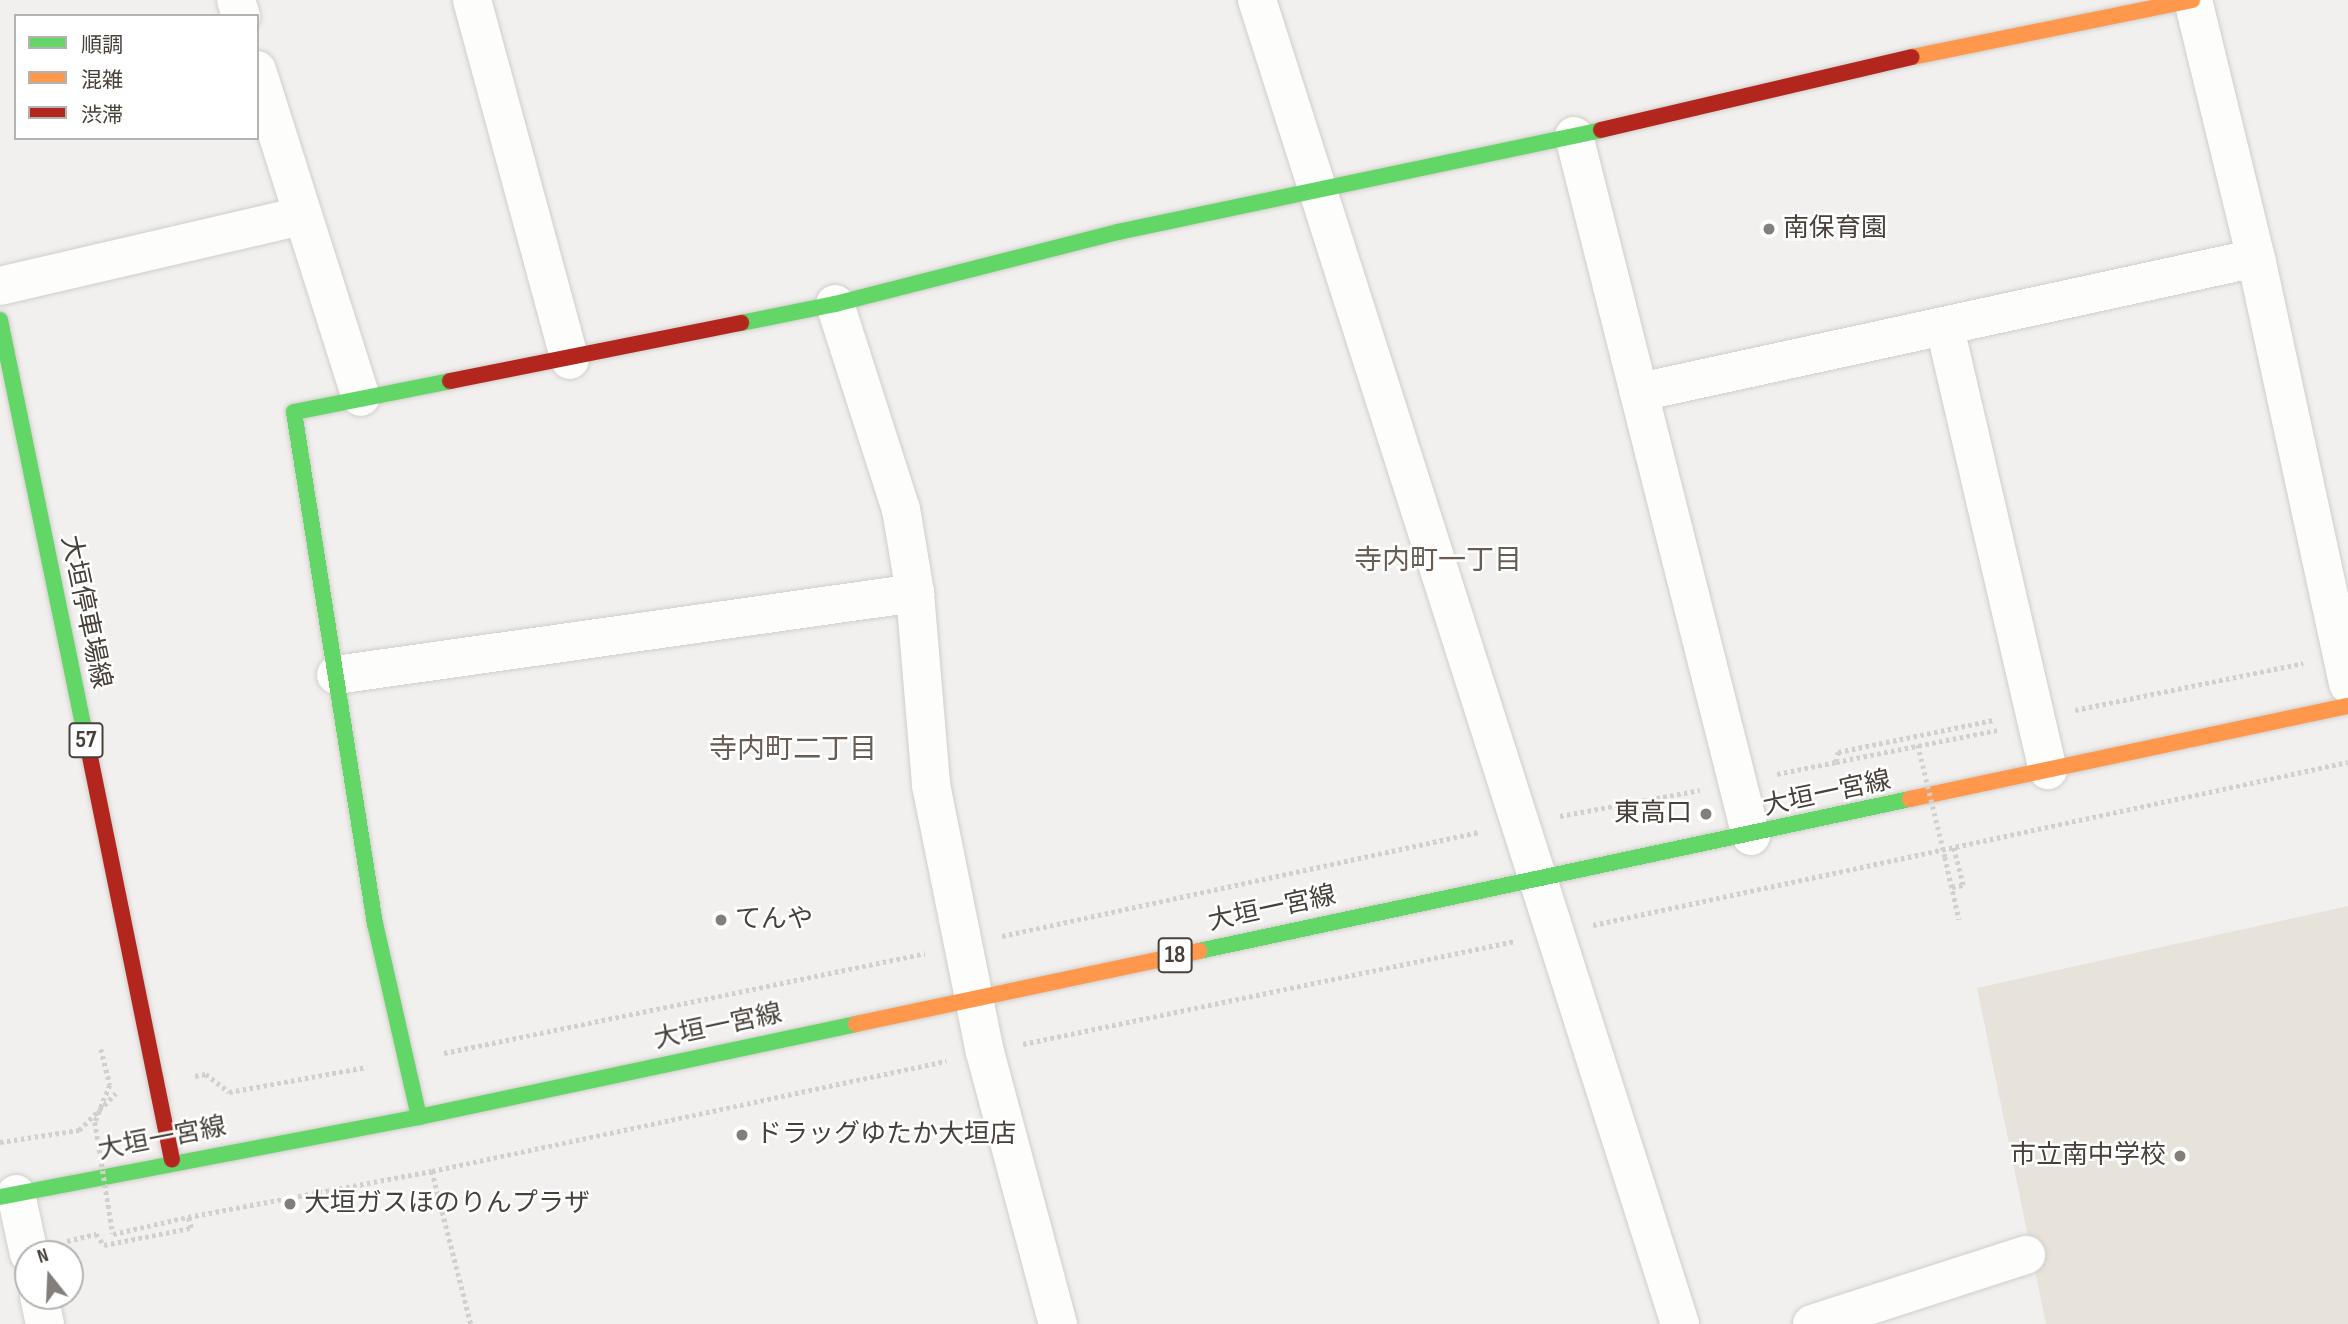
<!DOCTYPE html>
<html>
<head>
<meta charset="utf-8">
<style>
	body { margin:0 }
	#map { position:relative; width:2348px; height:1324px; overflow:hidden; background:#f2f0ee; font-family:"Sofia Sans Condensed","Noto Sans JP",sans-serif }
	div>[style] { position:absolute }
	.education>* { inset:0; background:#e7e2da }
	.path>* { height:4.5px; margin-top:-2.25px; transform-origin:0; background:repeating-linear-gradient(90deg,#d2d0cc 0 3.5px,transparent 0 7px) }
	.roads { filter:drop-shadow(0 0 2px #d0cecb) drop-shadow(0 0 2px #d0cecb) }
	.street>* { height:38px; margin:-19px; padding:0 19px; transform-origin:19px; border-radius:19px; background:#fdfdfc }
	.fast>* { height:16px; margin:-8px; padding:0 8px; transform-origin:8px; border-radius:8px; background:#63d668 }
	.slow>* { height:16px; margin:-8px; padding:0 8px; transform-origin:8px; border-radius:8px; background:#ff974d }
	.jam>* { height:16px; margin:-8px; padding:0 8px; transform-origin:8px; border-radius:8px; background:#b3261e }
	.path-bridge>* { height:4.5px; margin-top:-2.25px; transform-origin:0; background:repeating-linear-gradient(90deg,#d2d0cc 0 3.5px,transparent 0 7px) }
	.dots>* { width:19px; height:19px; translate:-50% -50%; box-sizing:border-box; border:4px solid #fff; border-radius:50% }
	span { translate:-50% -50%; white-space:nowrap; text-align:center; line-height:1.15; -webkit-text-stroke:5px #fff; paint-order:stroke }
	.shield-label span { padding:2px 5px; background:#fff; border:2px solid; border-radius:5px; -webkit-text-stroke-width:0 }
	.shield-label { font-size:24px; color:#47413a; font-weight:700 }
	.poi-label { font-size:26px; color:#47413a }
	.left { translate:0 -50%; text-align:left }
	.right { translate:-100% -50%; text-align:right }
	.street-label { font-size:26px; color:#47413a }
	.neighbourhood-label { font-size:28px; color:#695d53 }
	.legend { position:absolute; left:14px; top:14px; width:245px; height:126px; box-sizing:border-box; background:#fff; border:2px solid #b5b3b0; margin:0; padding:9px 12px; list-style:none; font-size:21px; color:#47413a }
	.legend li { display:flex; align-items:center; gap:14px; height:35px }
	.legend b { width:35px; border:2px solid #b5b3b0 }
	.north { position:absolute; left:14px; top:1240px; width:70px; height:70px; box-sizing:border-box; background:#fff; border:2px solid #b5b3b0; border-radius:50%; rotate:342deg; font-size:19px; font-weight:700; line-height:28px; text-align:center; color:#47413a }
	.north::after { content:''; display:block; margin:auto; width:24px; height:32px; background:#837e79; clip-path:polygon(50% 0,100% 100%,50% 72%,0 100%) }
</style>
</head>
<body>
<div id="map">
	<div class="education">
		<div style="clip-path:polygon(2348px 906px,2348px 1324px,2046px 1324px,1977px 988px)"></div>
	</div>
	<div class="path">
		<div style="left:2075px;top:710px;width:233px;rotate:-11.6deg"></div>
		<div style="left:1836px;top:762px;width:164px;rotate:-11.2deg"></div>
		<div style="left:1777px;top:774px;width:60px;rotate:-11.5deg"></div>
		<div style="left:1836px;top:762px;width:10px;rotate:-79deg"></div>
		<div style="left:1838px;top:752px;width:159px;rotate:-11.6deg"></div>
		<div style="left:1560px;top:816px;width:142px;rotate:-10.5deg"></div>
		<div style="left:1945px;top:857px;width:64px;rotate:77.3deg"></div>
		<div style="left:1952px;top:887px;width:11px;rotate:-10deg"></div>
		<div style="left:1963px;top:885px;width:40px;rotate:-104.4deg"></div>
		<div style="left:1593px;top:925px;width:772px;rotate:-12.18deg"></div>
		<div style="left:1002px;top:936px;width:488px;rotate:-12.3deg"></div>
		<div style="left:1023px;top:1044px;width:503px;rotate:-11.82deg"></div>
		<div style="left:444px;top:1053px;width:491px;rotate:-11.7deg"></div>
		<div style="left:195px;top:1076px;width:11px;rotate:-10deg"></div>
		<div style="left:206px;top:1074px;width:29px;rotate:38deg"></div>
		<div style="left:229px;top:1092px;width:140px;rotate:-10.3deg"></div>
		<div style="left:0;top:1142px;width:80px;rotate:-8.6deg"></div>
		<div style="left:79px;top:1130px;width:52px;rotate:-45deg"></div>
		<div style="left:432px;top:1171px;width:526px;rotate:-12.08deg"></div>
		<div style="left:113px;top:1234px;width:77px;rotate:-12.8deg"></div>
		<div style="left:67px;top:1241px;width:30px;rotate:-14deg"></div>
		<div style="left:96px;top:1234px;width:14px;rotate:54deg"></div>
		<div style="left:104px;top:1245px;width:89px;rotate:-11.1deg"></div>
		<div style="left:191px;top:1228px;width:11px;rotate:-105deg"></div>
		<div style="left:188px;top:1217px;width:248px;rotate:-10.7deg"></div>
		<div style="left:432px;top:1171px;width:158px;rotate:75.7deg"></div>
	</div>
	<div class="roads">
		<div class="street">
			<div style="left:236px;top:0;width:17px;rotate:73deg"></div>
			<div style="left:472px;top:0;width:373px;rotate:74.8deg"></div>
			<div style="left:1257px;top:0;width:1390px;rotate:72.28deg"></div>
			<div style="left:2193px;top:0;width:266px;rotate:76.3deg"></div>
			<div style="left:2256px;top:258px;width:436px;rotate:77.8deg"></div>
			<div style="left:257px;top:70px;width:343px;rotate:72.4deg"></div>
			<div style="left:1574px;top:136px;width:722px;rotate:75.81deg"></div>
			<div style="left:0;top:286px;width:310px;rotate:-13.1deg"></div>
			<div style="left:835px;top:304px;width:215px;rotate:72.2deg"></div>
			<div style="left:901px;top:509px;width:85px;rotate:80.5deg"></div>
			<div style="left:915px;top:593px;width:193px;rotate:85.2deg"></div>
			<div style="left:931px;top:785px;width:272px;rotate:78.6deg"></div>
			<div style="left:985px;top:1052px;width:282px;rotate:75deg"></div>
			<div style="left:1945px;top:328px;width:454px;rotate:76.9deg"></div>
			<div style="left:1640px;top:392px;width:630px;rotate:-12.27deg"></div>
			<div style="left:336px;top:675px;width:585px;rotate:-8.06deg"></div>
			<div style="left:16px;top:1194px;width:61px;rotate:77.8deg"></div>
			<div style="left:39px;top:1296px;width:29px;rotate:78deg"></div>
			<div style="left:1812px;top:1324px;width:225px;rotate:-17.9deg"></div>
		</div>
		<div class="fast">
			<div style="left:0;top:320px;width:436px;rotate:78.4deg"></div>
			<div style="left:741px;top:323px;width:96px;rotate:-11.4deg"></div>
			<div style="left:835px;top:304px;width:292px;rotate:-14.3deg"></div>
			<div style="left:1118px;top:232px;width:494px;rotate:-11.9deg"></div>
			<div style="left:1199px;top:951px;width:727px;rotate:-12.07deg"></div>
			<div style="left:419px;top:1117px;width:198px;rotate:-102.8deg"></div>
			<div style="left:375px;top:924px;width:518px;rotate:-98.99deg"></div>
			<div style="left:294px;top:412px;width:159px;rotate:-11.2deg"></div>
			<div style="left:0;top:1197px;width:427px;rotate:-10.8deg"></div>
			<div style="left:419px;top:1117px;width:447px;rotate:-12deg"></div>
		</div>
		<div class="slow">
			<div style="left:1912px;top:57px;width:286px;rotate:-11.5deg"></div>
			<div style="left:1910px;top:799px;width:448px;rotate:-12deg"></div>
			<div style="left:856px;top:1024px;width:351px;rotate:-12deg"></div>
		</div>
		<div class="jam">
			<div style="left:1601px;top:130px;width:319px;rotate:-13.2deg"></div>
			<div style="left:450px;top:381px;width:297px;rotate:-11.3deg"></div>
			<div style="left:88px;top:747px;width:421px;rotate:78.5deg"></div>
		</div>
	</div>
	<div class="path-bridge">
		<div style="left:1918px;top:745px;width:115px;rotate:76.4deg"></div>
		<div style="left:101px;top:1049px;width:37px;rotate:76deg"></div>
		<div style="left:110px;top:1085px;width:40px;rotate:112deg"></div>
		<div style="left:95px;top:1122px;width:113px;rotate:80.9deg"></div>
	</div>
	<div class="dots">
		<div style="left:1769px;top:229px;background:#837e79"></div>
		<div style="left:1706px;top:814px;background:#837e79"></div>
		<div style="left:721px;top:920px;background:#837e79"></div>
		<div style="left:742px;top:1135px;background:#837e79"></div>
		<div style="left:2180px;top:1156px;background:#837e79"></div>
		<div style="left:290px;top:1204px;background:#837e79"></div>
	</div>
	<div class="shield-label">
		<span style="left:86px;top:740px">57</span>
		<span style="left:1175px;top:955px">18</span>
	</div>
	<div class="poi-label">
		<span class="left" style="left:1783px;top:229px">南保育園</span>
		<span class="right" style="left:1692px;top:814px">東高口</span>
		<span class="left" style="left:735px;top:920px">てんや</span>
		<span class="left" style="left:756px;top:1135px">ドラッグゆたか大垣店</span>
		<span class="right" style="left:2166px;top:1156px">市立南中学校</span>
		<span class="left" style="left:304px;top:1204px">大垣ガスほのりんプラザ</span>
	</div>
	<div class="street-label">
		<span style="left:85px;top:612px;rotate:78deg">大垣停車場線</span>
		<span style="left:1827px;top:794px;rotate:-12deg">大垣一宮線</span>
		<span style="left:1272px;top:909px;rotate:-12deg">大垣一宮線</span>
		<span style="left:718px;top:1027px;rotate:-12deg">大垣一宮線</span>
		<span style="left:162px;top:1139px;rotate:-11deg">大垣一宮線</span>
	</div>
	<div class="neighbourhood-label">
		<span style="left:1438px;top:561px">寺内町一丁目</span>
		<span style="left:793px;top:750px">寺内町二丁目</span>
	</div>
	<ul class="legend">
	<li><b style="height:9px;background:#63d668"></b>順調</li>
	<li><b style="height:9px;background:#ff974d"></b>混雑</li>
	<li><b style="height:9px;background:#b3261e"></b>渋滞</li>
	</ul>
	<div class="north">N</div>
</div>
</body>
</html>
